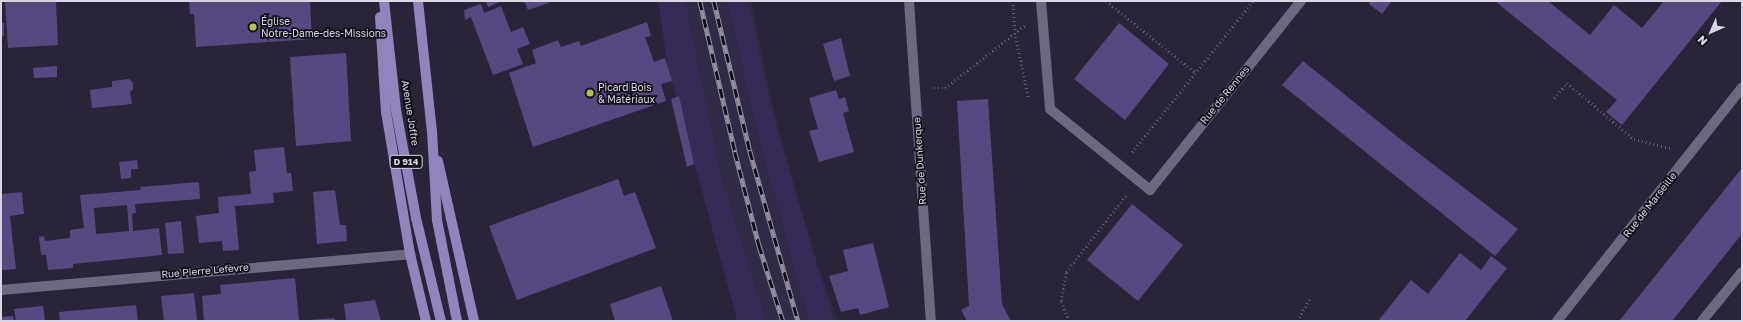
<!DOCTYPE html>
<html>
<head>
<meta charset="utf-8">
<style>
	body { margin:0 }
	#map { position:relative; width:1743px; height:322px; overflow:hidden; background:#292438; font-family:"Golos Text",sans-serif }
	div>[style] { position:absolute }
	.built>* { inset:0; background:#312a45 }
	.green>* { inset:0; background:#372a56 }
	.building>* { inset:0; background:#584881 }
	.path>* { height:2.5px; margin-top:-1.25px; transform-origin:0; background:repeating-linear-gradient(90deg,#615c6e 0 1px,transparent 0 4px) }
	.minor>* { height:10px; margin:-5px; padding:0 5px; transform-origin:5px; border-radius:5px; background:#6d677f }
	.major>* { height:10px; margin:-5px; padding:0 5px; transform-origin:5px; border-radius:5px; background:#9183bb }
	.rail>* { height:4.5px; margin-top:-2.25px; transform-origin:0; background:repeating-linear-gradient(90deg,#110f18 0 9px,#938f9f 0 18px); box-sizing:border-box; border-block:1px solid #938f9f }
	.dots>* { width:11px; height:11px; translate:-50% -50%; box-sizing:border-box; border:2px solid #110f18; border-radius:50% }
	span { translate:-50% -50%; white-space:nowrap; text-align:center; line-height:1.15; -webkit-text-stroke:3.5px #110f18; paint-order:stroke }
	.shield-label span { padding:1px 3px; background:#110f18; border:1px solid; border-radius:3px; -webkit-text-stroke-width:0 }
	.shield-label { font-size:9px; color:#d9d6e4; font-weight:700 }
	.poi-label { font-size:10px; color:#d9d6e4 }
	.left { translate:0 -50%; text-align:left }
	.street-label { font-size:10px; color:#d9d6e4 }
	.frame { position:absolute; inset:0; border:2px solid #d9d6e4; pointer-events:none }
	.north { position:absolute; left:1691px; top:12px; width:40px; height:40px; -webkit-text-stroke:3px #110f18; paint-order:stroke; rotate:225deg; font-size:11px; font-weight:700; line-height:16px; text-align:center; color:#d9d6e4 }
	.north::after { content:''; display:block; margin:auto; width:14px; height:18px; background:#d9d6e4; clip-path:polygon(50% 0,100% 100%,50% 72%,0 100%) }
</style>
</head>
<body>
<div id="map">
	<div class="built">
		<div style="clip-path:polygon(663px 1px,751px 1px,771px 100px,810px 245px,838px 321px,741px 321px)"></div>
	</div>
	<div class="green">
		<div style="clip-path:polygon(658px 1px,685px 1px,721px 176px,766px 321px,737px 320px,668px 67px)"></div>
		<div style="clip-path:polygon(728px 1px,747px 1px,775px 122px,834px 321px,809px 321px,807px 315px,756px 127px)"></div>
	</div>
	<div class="building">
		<div style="clip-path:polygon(5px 1px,56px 1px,58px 45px,8px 48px)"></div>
		<div style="clip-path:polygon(189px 1px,310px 1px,312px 39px,196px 47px,194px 14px,190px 14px)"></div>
		<div style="clip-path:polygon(486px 1px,502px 1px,488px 7px)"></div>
		<div style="clip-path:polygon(524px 1px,548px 1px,549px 3px,528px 10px)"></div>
		<div style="clip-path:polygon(1371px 1px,1390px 1px,1391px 2px,1382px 14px,1369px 4px)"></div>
		<div style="clip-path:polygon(1495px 1px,1548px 1px,1590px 35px,1614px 5px,1642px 28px,1664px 1px,1722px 1px,1622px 125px,1606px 112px,1617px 100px)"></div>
		<div style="clip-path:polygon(481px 4px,484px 13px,501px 6px,511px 32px,523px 27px,530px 44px,517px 49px,523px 64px,493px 75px,471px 17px,465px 20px,464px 10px)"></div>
		<div style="clip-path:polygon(647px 22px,651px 36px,645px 37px,654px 62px,665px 58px,672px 81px,661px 84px,666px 101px,533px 147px,509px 73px,536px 63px,532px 50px,558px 40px,561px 47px,579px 41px,581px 46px)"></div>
		<div style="clip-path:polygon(1px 23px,4px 23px,4px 36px,1px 36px)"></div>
		<div style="clip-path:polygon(1119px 23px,1169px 64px,1125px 120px,1074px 79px)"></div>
		<div style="clip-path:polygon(841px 38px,850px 76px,834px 81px,823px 44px)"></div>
		<div style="clip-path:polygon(346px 53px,351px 141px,296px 146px,290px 57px)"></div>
		<div style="clip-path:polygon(1303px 61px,1400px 139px,1518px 229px,1495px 256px,1282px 85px)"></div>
		<div style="clip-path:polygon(57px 66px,57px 77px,34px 78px,33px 68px)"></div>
		<div style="clip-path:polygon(129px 79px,133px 83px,133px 89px,130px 92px,132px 104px,92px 108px,90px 90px,112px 87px,112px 81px)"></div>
		<div style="clip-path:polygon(836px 90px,839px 99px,845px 97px,849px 111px,843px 113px,854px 152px,819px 162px,809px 131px,818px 129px,809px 98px)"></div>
		<div style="clip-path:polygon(679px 96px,694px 164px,687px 167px,671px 99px)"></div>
		<div style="clip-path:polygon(988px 99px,1002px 304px,1011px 321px,967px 321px,961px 310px,969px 306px,957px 101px)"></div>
		<div style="clip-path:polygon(284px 147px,287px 173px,291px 173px,293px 191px,273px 193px,274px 203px,235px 206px,239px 250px,223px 251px,222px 241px,199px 243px,196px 216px,219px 213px,218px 197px,251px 194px,249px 172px,256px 171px,254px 150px)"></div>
		<div style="clip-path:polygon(137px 160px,138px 169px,131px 169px,131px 178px,121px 179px,119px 162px)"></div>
		<div style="clip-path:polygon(1742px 168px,1742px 234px,1672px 321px,1619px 321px)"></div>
		<div style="clip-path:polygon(618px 179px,624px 196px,635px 192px,656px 248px,517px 300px,489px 226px)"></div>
		<div style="clip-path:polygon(evenodd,199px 182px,200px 199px,135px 204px,136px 213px,132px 214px,133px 231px,159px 228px,162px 255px,73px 264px,73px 268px,48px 270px,46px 255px,41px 255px,39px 237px,44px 236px,45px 241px,70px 238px,70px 230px,84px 228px,80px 195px,141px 190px,140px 187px,199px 182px,127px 205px,129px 231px,96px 234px,94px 208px,127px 205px)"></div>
		<div style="clip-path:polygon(335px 190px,340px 225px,346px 225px,347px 241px,317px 244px,313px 192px)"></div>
		<div style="clip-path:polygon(22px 192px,24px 214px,10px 216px,16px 269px,1px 270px,1px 216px,2px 216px,1px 194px)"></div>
		<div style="clip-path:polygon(1132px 204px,1183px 245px,1138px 301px,1087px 260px)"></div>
		<div style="clip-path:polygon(181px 221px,184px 253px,168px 254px,165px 223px)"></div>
		<div style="clip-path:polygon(873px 243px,889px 307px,860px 315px,858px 308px,841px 312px,829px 276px,848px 271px,843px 250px)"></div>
		<div style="clip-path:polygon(1460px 253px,1481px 270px,1491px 256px,1507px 268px,1465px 321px,1378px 321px,1411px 280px,1428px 294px)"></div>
		<div style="clip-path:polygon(295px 278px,299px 321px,204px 321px,202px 296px,221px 294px,220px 285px)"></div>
		<div style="clip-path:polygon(661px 286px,673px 321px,615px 321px,610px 304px)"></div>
		<div style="clip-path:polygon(194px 293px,197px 320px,164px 321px,161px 296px)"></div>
		<div style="clip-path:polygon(375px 300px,381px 321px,346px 321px,344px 304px)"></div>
		<div style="clip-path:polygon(136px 305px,138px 321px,60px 321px,59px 312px)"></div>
		<div style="clip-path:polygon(43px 306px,45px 321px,16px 321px,14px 309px)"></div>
		<div style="clip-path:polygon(13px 316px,14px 321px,1px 321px,1px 317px)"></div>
		<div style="clip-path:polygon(335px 318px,335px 321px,308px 321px,308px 320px)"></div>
	</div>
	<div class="path">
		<div style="left:1013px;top:1px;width:32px;rotate:86deg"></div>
		<div style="left:1015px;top:33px;width:68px;rotate:78.2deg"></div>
		<div style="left:1106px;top:1px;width:114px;rotate:38.6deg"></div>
		<div style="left:934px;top:88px;width:11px"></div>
		<div style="left:945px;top:88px;width:102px;rotate:-38.2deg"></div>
		<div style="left:1554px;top:98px;width:20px;rotate:-49deg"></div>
		<div style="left:1567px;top:83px;width:87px;rotate:39.9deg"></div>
		<div style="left:1634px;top:139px;width:38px;rotate:14deg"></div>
		<div style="left:1132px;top:152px;width:193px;rotate:-51.3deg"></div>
		<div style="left:1069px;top:321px;width:22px;rotate:-112deg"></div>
		<div style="left:1061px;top:301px;width:29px;rotate:-80deg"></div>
		<div style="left:1066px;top:272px;width:99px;rotate:-52deg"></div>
		<div style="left:1297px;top:321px;width:28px;rotate:-60deg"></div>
	</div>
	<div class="minor">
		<div style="left:909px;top:1px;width:321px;rotate:86.1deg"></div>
		<div style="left:1041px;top:1px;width:108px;rotate:85.2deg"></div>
		<div style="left:1050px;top:109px;width:129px;rotate:39deg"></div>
		<div style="left:1150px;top:190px;width:242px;rotate:-51.4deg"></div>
		<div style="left:1px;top:290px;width:411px;rotate:-5deg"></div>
		<div style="left:1557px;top:321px;width:298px;rotate:-51.6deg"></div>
		<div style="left:1702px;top:321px;width:63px;rotate:-50.8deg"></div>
	</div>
	<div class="major">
		<div style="left:384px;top:1px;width:110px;rotate:83.7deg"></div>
		<div style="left:396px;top:110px;width:110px;rotate:79.5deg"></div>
		<div style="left:416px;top:218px;width:106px;rotate:76.4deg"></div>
		<div style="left:418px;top:1px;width:131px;rotate:83.9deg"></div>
		<div style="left:432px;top:131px;width:89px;rotate:86.8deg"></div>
		<div style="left:437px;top:220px;width:103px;rotate:78.8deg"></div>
		<div style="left:380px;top:17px;width:95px;rotate:86.4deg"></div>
		<div style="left:386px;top:112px;width:144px;rotate:80.4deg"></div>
		<div style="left:410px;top:254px;width:69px;rotate:76.6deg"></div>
		<div style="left:438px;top:161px;width:164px;rotate:77.3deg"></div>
	</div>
	<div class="rail">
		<div style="left:700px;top:1px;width:155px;rotate:76.9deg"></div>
		<div style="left:735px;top:152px;width:96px;rotate:75.5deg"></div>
		<div style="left:759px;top:245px;width:80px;rotate:72.5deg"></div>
		<div style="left:714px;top:1px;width:154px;rotate:76.5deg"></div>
		<div style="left:750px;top:151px;width:177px;rotate:74.2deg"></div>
	</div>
	<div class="dots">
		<div style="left:253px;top:27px;background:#b4c24a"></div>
		<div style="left:590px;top:93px;background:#b4c24a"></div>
	</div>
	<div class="shield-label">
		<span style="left:406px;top:162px">D 914</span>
	</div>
	<div class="poi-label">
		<span class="left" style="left:261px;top:27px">Église<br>Notre-Dame-des-Missions</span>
		<span class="left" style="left:598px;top:93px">Picard Bois<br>&amp; Matériaux</span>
	</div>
	<div class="street-label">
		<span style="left:1225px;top:95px;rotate:-51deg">Rue de Rennes</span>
		<span style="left:410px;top:113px;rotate:81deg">Avenue Joffre</span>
		<span style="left:920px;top:161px;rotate:-94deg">Rue de Dunkerque</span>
		<span style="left:1650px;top:205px;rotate:-52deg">Rue de Marseille</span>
		<span style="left:205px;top:271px;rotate:-5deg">Rue Pierre Lefèvre</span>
	</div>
	<div class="frame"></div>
	<div class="north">N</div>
</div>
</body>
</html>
